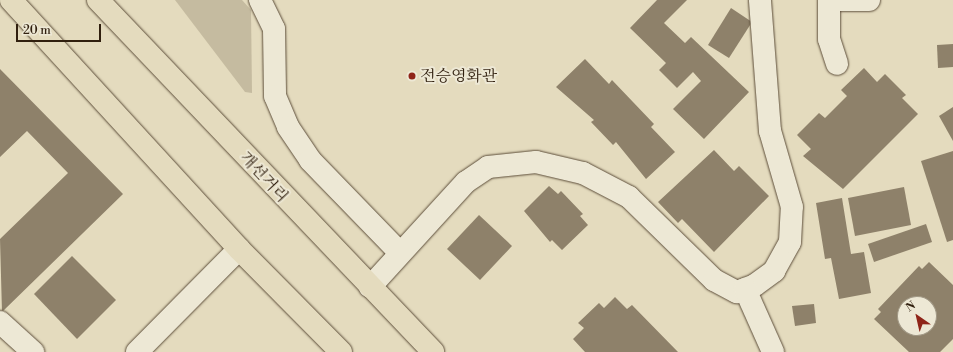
<!DOCTYPE html>
<html>
<head>
<meta charset="utf-8">
<style>
	body { margin:0 }
	#map { position:relative; width:953px; height:352px; overflow:hidden; background:#e4dbbe; font-family:"Libre Bodoni","Noto Serif KR",serif }
	div>[style] { position:absolute }
	.green>* { inset:0; background:#c5bba0 }
	.building>* { inset:0; background:#8e816a }
	.roads { filter:drop-shadow(0 0 1px #5d4e3a) drop-shadow(0 0 1px #5d4e3a) }
	.minor>* { height:22px; margin:-11px; padding:0 11px; transform-origin:11px; border-radius:11px; background:#ede8d5 }
	.primary>* { height:22px; margin:-11px; padding:0 11px; transform-origin:11px; border-radius:11px; background:#e4dbbe }
	.dots>* { width:11px; height:11px; translate:-50% -50%; box-sizing:border-box; border:2px solid #ede8d5; border-radius:50% }
	span { translate:-50% -50%; white-space:nowrap; text-align:center; line-height:1.15; -webkit-text-stroke:4px #ede8d5; paint-order:stroke }
	.poi-label { font-size:16px; color:#301f0e }
	.left { translate:0 -50%; text-align:left }
	.street-label { font-size:16px; color:#301f0e }
	.north { position:absolute; left:897px; top:296px; width:40px; height:40px; box-sizing:border-box; background:#ede8d5; border:1px solid #a19885; border-radius:50%; rotate:326deg; font-size:11px; font-weight:700; line-height:16px; text-align:center; color:#301f0e }
	.north::after { content:''; display:block; margin:auto; width:14px; height:18px; background:#8f2418; clip-path:polygon(50% 0,100% 100%,50% 72%,0 100%) }
	.scale { position:absolute; left:16px; top:24px; width:85px; height:18px; box-sizing:border-box; border:2px solid #301f0e; border-top:0; padding-left:5px; font-size:12px; line-height:14px; white-space:nowrap; color:#301f0e; -webkit-text-stroke:3px #ede8d5; paint-order:stroke }
</style>
</head>
<body>
<div id="map">
	<div class="green">
		<div style="clip-path:polygon(175px 0,242px 0,251px 10px,252px 93px,245px 92px)"></div>
	</div>
	<div class="building">
		<div style="clip-path:polygon(657px 0,687px 0,664px 23px,685px 43px,691px 37px,749px 92px,704px 139px,673px 109px,701px 81px,693px 72px,677px 88px,659px 70px,666px 63px,630px 28px)"></div>
		<div style="clip-path:polygon(731px 8px,752px 22px,729px 58px,708px 45px)"></div>
		<div style="clip-path:polygon(953px 44px,953px 67px,938px 68px,937px 45px)"></div>
		<div style="clip-path:polygon(585px 59px,609px 84px,612px 80px,654px 124px,651px 127px,675px 152px,646px 179px,616px 142px,613px 145px,591px 122px,594px 120px,556px 87px)"></div>
		<div style="clip-path:polygon(864px 68px,877px 82px,885px 74px,906px 95px,902px 98px,918px 114px,843px 189px,803px 156px,811px 149px,797px 135px,819px 113px,825px 118px,847px 96px,841px 90px)"></div>
		<div style="clip-path:polygon(0 69px,123px 194px,2px 312px,0 239px,68px 173px,27px 131px,0 157px)"></div>
		<div style="clip-path:polygon(953px 107px,953px 141px,939px 116px)"></div>
		<div style="clip-path:polygon(714px 150px,734px 171px,739px 166px,769px 196px,714px 252px,682px 219px,678px 223px,658px 202px)"></div>
		<div style="clip-path:polygon(953px 151px,953px 240px,947px 242px,921px 161px)"></div>
		<div style="clip-path:polygon(549px 186px,558px 194px,561px 191px,583px 214px,580px 216px,588px 225px,562px 250px,552px 240px,550px 242px,524px 211px)"></div>
		<div style="clip-path:polygon(904px 187px,911px 225px,855px 236px,848px 198px)"></div>
		<div style="clip-path:polygon(842px 198px,851px 254px,864px 252px,871px 293px,839px 299px,831px 258px,825px 259px,816px 203px)"></div>
		<div style="clip-path:polygon(479px 215px,512px 246px,480px 280px,447px 249px)"></div>
		<div style="clip-path:polygon(926px 224px,932px 242px,874px 262px,868px 244px)"></div>
		<div style="clip-path:polygon(72px 256px,116px 300px,77px 339px,34px 294px)"></div>
		<div style="clip-path:polygon(evenodd,929px 262px,953px 285px,953px 339px,940px 352px,909px 352px,874px 319px,881px 312px,878px 309px,919px 266px,922px 269px,929px 262px,905px 304px,929px 304px,929px 328px,905px 328px,905px 304px)"></div>
		<div style="clip-path:polygon(615px 297px,627px 309px,632px 305px,678px 352px,585px 352px,573px 339px,584px 328px,578px 323px,599px 303px,604px 308px)"></div>
		<div style="clip-path:polygon(814px 304px,816px 323px,795px 326px,792px 306px)"></div>
	</div>
	<div class="roads">
		<div class="minor">
			<div style="left:260px;top:0;width:32px;rotate:64deg"></div>
			<div style="left:274px;top:29px;width:67px;rotate:89.1deg"></div>
			<div style="left:275px;top:96px;width:34px;rotate:67deg"></div>
			<div style="left:288px;top:127px;width:40px;rotate:56deg"></div>
			<div style="left:310px;top:160px;width:128px;rotate:45.9deg"></div>
			<div style="left:829px;top:0;width:39px;rotate:90deg"></div>
			<div style="left:829px;top:39px;width:26px;rotate:72deg"></div>
			<div style="left:839px;top:0;width:30px"></div>
			<div style="left:370px;top:287px;width:142px;rotate:-47.6deg"></div>
			<div style="left:466px;top:182px;width:27px;rotate:-34deg"></div>
			<div style="left:488px;top:167px;width:48px;rotate:-5.9deg"></div>
			<div style="left:536px;top:162px;width:48px;rotate:13.2deg"></div>
			<div style="left:583px;top:173px;width:52px;rotate:27.6deg"></div>
			<div style="left:629px;top:197px;width:119px;rotate:44.3deg"></div>
			<div style="left:714px;top:280px;width:26px;rotate:28deg"></div>
			<div style="left:737px;top:292px;width:19px;rotate:-21deg"></div>
			<div style="left:755px;top:285px;width:24px;rotate:-36deg"></div>
			<div style="left:774px;top:271px;width:33px;rotate:-61deg"></div>
			<div style="left:790px;top:242px;width:35px;rotate:-87deg"></div>
			<div style="left:792px;top:207px;width:79px;rotate:-106.1deg"></div>
			<div style="left:770px;top:131px;width:131px;rotate:-94.4deg"></div>
			<div style="left:745px;top:289px;width:69px;rotate:66deg"></div>
			<div style="left:0;top:322px;width:45px;rotate:42.3deg"></div>
			<div style="left:137px;top:352px;width:145px;rotate:-45.3deg"></div>
		</div>
		<div class="primary">
			<div style="left:11px;top:0;width:338px;rotate:47.5deg"></div>
			<div style="left:239px;top:249px;width:145px;rotate:45.3deg"></div>
			<div style="left:98px;top:0;width:486px;rotate:46.4deg"></div>
		</div>
	</div>
	<div class="dots">
		<div style="left:412px;top:76px;background:#8f2418"></div>
	</div>
	<div class="poi-label">
		<span class="left" style="left:420px;top:76px">전승영화관</span>
	</div>
	<div class="street-label">
		<span style="left:264px;top:177px;rotate:47deg">개선거리</span>
	</div>
	<div class="north">N</div>
	<div class="scale">20 m</div>
</div>
</body>
</html>
